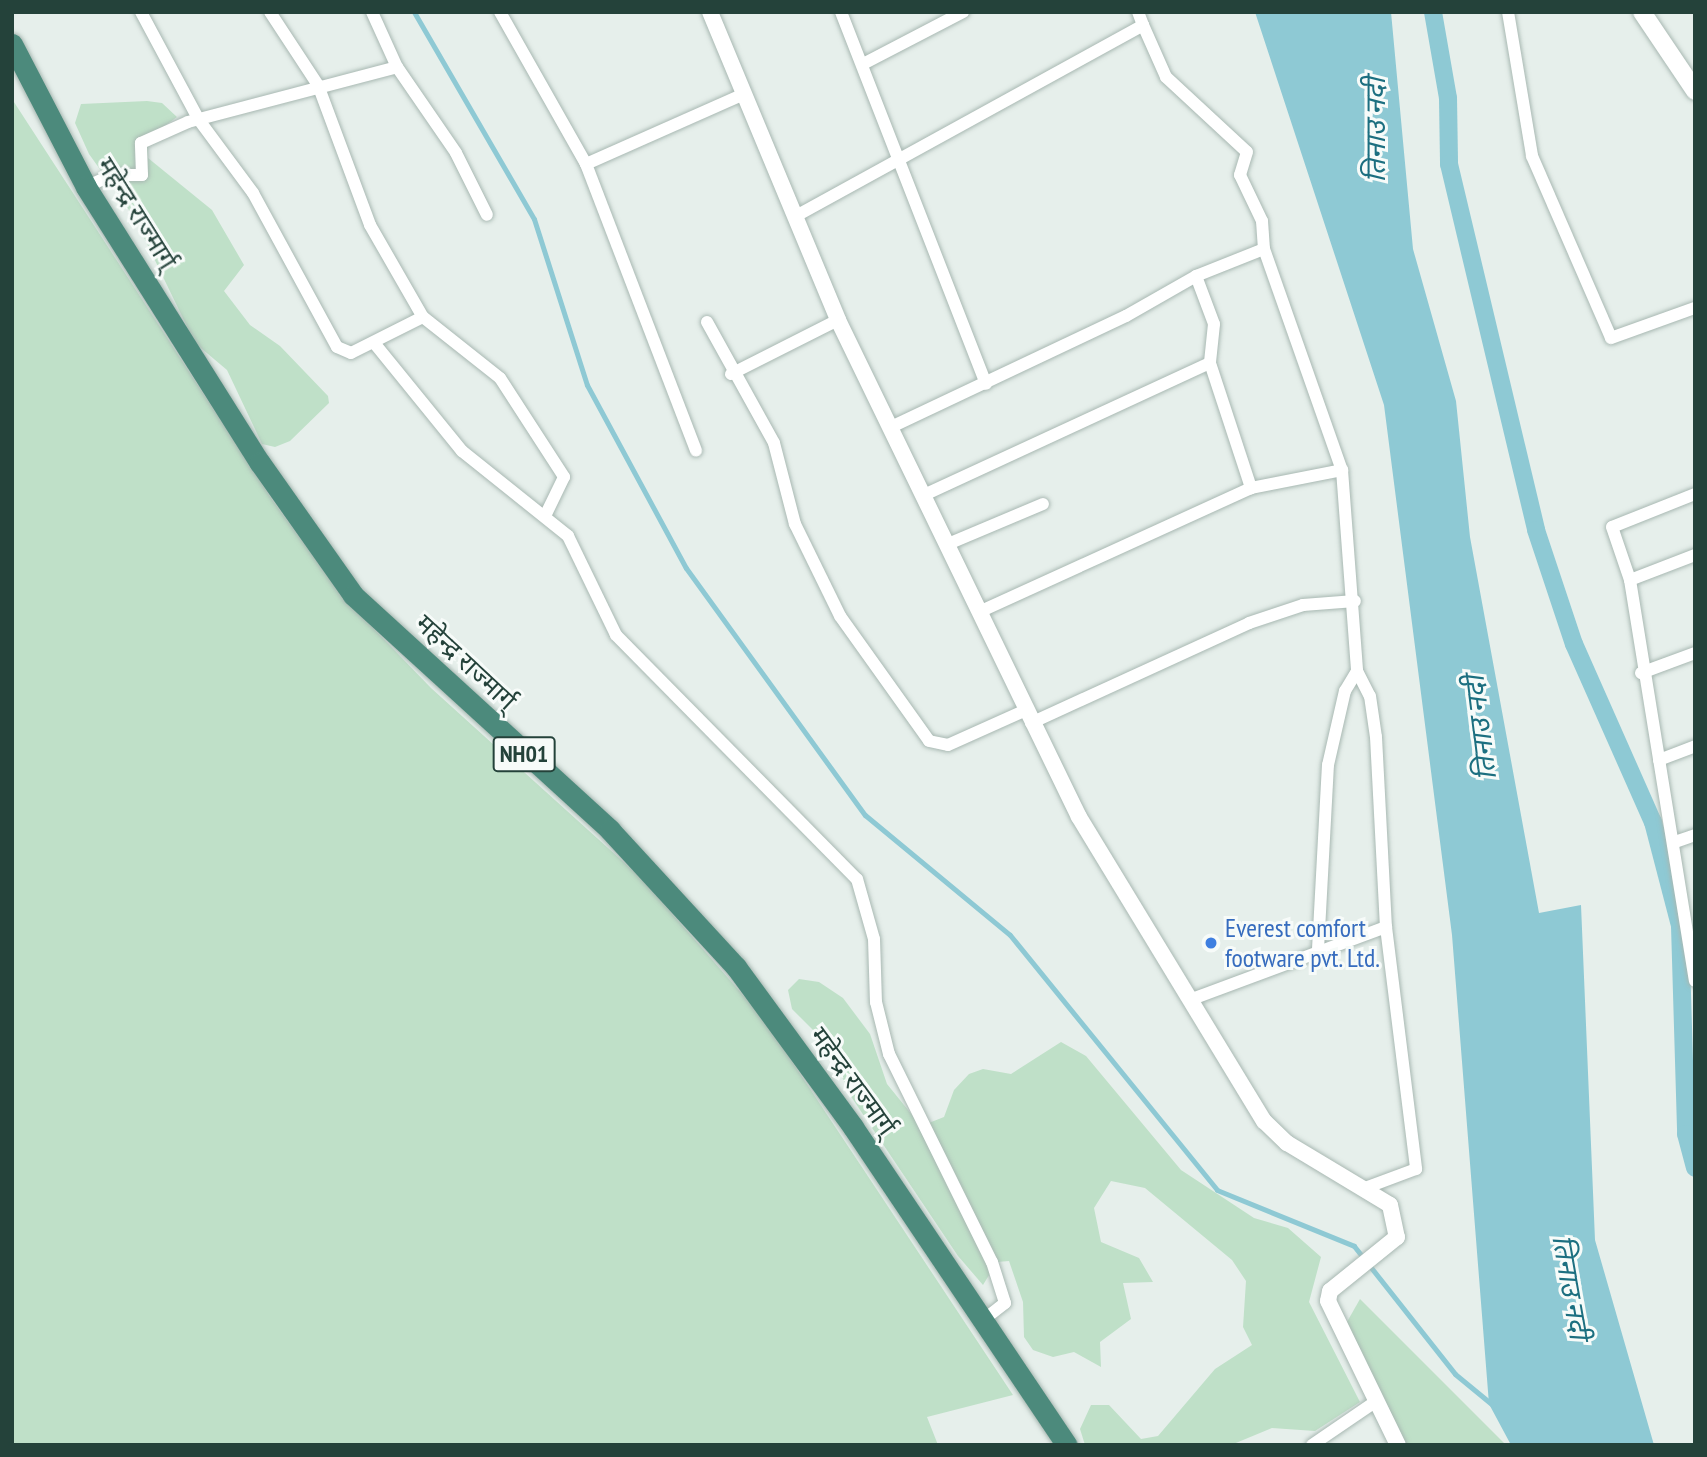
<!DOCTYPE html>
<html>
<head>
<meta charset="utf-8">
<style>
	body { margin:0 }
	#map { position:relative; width:1707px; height:1457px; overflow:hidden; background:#e6efeb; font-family:"PT Sans Narrow","Noto Sans Devanagari",sans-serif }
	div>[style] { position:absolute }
	.green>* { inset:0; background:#bfe0c8 }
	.water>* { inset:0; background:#8ec9d4 }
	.stream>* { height:5px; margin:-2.5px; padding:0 2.5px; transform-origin:2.5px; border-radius:2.5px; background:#8ec9d4 }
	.canal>* { height:18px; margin:-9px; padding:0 9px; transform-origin:9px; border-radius:9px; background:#8ec9d4 }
	.roads { filter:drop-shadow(0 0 2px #a8b8b2) drop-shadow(0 0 2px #a8b8b2) }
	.minor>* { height:12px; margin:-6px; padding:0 6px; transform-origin:6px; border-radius:6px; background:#fff }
	.tertiary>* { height:16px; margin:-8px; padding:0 8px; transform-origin:8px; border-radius:8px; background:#fff }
	.secondary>* { height:18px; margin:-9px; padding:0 9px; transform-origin:9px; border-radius:9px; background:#fff }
	.trunk>* { height:21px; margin:-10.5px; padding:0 10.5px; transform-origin:10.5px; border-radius:10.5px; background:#4c8a7c }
	.dots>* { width:19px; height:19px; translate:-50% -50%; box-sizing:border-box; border:4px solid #f7fbf9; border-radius:50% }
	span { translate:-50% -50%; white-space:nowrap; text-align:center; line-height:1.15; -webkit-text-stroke:6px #f7fbf9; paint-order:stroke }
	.shield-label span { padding:2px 5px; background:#f7fbf9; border:2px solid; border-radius:5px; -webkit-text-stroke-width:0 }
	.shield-label { font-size:24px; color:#24423a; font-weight:700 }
	.street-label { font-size:26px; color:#24423a }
	.shop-label { font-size:26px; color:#366cbe }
	.left { translate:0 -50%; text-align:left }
	.water-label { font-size:28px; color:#1c6f80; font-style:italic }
	.frame { position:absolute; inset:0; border:14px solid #24423a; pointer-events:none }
</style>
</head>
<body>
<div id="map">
	<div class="green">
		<div style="clip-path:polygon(12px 99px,273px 501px,342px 596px,431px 688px,639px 876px,763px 1018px,1013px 1395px,927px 1417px,938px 1445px,12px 1445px)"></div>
		<div style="clip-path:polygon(147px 101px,162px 103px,177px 117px,148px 138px,148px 158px,212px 210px,244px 265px,224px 291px,250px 325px,280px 346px,328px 396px,329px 403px,290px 441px,275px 447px,262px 444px,227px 370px,195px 343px,134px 217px,89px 154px,75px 123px,81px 104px)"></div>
		<div style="clip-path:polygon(799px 979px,819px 982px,843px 998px,870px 1034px,887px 1084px,921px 1126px,944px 1117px,954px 1090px,969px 1074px,983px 1069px,1011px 1074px,1061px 1042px,1086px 1056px,1181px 1170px,1254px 1218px,1288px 1228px,1321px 1257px,1309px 1302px,1360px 1402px,1315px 1431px,1272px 1428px,1231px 1445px,1085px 1445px,1080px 1429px,1091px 1405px,1109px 1405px,1141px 1439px,1158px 1436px,1215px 1369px,1252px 1345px,1243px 1327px,1246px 1281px,1232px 1260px,1145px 1188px,1111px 1181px,1094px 1208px,1101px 1242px,1139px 1258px,1153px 1282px,1123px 1283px,1131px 1319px,1100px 1342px,1101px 1367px,1074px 1352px,1053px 1357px,1033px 1350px,1024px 1337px,1023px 1302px,1009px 1261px,997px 1262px,983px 1285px,958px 1256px,850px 1095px,828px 1045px,792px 1009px,788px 990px)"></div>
		<div style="clip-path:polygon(1360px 1299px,1506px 1445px,1405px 1445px,1343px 1329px)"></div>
	</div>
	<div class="water">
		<div style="clip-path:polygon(1255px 12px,1391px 12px,1413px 249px,1456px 401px,1470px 537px,1539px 913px,1581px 905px,1595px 1240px,1654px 1445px,1511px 1445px,1489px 1404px,1452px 935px,1384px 405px)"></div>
	</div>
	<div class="stream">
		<div style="left:414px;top:12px;width:239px;rotate:59.9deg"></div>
		<div style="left:534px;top:219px;width:174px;rotate:72.3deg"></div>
		<div style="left:587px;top:385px;width:208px;rotate:61.6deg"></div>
		<div style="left:686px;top:568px;width:305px;rotate:54.1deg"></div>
		<div style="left:865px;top:815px;width:188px;rotate:39.6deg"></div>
		<div style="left:1010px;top:935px;width:328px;rotate:50.9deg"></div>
		<div style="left:1217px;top:1190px;width:148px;rotate:22.2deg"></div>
		<div style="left:1354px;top:1246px;width:163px;rotate:51.7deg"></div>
		<div style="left:1455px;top:1374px;width:50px;rotate:39.4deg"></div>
	</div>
	<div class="canal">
		<div style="left:1433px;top:12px;width:87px;rotate:80.1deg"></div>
		<div style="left:1448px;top:98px;width:66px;rotate:89.1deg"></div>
		<div style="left:1449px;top:164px;width:376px;rotate:76.6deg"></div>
		<div style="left:1536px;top:530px;width:120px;rotate:71.6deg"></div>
		<div style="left:1574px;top:644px;width:195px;rotate:66.1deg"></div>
		<div style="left:1653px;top:822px;width:107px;rotate:75.4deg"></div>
		<div style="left:1680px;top:926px;width:208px;rotate:88.3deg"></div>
		<div style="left:1686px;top:1134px;width:35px;rotate:75deg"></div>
	</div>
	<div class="roads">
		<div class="minor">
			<div style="left:141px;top:12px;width:123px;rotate:61.8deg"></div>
			<div style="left:199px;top:120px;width:91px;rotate:53.5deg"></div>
			<div style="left:253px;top:193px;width:175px;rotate:61.4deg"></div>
			<div style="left:337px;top:347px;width:15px;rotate:23deg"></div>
			<div style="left:351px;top:353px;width:80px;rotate:-26.6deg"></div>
			<div style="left:270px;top:12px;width:87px;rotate:56.7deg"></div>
			<div style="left:318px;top:85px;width:149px;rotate:69.6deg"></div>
			<div style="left:370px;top:225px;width:106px;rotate:60.1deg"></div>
			<div style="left:423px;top:317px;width:98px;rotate:38.4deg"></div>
			<div style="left:500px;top:378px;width:118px;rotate:57.1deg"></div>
			<div style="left:564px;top:477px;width:41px;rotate:115.9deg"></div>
			<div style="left:372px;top:12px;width:60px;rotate:65.6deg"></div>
			<div style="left:397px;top:67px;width:104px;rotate:55.5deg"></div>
			<div style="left:456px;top:153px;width:69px;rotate:63.4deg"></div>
			<div style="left:500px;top:12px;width:175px;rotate:60.5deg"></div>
			<div style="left:586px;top:164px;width:307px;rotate:69deg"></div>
			<div style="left:841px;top:12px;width:399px;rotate:68.7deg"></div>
			<div style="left:1508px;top:12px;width:146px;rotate:80.5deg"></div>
			<div style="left:1532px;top:156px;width:198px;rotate:66.5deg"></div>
			<div style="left:1611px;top:338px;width:89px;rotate:-19.7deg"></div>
			<div style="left:1143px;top:25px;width:57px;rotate:66.1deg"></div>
			<div style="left:1166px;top:77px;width:110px;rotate:42.8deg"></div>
			<div style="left:1247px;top:152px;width:24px;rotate:107deg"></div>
			<div style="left:1240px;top:175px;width:51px;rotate:64.4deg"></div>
			<div style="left:1262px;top:221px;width:28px;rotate:86deg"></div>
			<div style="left:1264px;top:249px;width:234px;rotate:70.6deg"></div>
			<div style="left:1342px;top:470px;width:202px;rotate:85.7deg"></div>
			<div style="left:1357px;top:671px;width:28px;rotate:63deg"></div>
			<div style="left:1370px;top:696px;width:41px;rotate:81.7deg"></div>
			<div style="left:1376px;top:737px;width:190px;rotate:87deg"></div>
			<div style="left:1386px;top:927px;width:244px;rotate:82.9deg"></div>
			<div style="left:1416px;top:1169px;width:54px;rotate:159.6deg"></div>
			<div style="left:863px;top:64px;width:113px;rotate:-27.5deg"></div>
			<div style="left:586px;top:164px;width:173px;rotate:-23.9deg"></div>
			<div style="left:86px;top:187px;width:29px;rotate:-25deg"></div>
			<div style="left:112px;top:175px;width:30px"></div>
			<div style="left:142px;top:175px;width:32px;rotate:-92deg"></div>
			<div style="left:141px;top:143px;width:51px;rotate:-24.1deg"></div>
			<div style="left:188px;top:122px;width:216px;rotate:-14.7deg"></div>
			<div style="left:796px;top:216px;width:396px;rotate:-28.8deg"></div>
			<div style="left:1143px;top:25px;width:14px;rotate:-111deg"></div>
			<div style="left:1196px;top:276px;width:51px;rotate:69.4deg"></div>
			<div style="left:1214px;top:324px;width:39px;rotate:96deg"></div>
			<div style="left:1210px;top:363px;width:132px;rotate:71.8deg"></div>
			<div style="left:707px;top:322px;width:138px;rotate:61deg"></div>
			<div style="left:774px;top:443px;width:84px;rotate:75.5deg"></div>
			<div style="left:795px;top:524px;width:102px;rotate:63.9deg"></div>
			<div style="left:840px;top:616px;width:153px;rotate:54.5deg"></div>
			<div style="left:929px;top:741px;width:19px;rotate:12deg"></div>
			<div style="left:948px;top:745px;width:85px;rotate:-24.2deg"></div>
			<div style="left:375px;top:344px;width:138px;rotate:50.9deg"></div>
			<div style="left:462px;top:451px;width:136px;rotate:38.7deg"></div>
			<div style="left:568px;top:536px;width:110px;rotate:64.1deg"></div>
			<div style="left:616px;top:635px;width:343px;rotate:45.4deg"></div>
			<div style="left:857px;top:879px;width:62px;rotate:74.2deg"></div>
			<div style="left:874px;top:939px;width:63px;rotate:88.2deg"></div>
			<div style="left:876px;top:1002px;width:54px;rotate:76deg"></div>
			<div style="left:889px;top:1054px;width:232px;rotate:63.7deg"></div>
			<div style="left:992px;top:1262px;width:43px;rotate:72.4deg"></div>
			<div style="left:1005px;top:1303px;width:29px;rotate:142deg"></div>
			<div style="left:731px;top:374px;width:120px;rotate:-26.8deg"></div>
			<div style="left:889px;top:428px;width:262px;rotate:-25.3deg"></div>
			<div style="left:1126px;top:316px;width:81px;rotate:-29.7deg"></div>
			<div style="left:1196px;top:276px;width:73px;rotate:-21.7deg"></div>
			<div style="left:1695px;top:494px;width:89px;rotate:158.3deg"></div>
			<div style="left:1612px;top:527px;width:56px;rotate:71.2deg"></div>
			<div style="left:1630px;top:580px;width:406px;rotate:80.8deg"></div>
			<div style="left:924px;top:495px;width:315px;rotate:-24.8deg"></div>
			<div style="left:948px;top:544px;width:103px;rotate:-22.8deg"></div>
			<div style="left:1630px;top:580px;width:70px;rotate:-21deg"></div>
			<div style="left:979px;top:612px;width:299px;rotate:-24.5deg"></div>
			<div style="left:1251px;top:488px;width:93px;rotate:-11.2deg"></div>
			<div style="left:1641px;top:673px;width:58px;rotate:-20.3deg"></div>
			<div style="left:1031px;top:723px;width:240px;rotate:-24.6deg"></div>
			<div style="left:1249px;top:623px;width:57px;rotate:-18.4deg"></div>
			<div style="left:1303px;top:605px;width:52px;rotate:-4.4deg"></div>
			<div style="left:1659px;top:760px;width:39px;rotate:-21deg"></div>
			<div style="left:1675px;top:842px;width:21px;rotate:-19deg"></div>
			<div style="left:1318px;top:949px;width:184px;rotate:-86.9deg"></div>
			<div style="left:1328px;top:765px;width:76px;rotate:-77.1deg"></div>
			<div style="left:1345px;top:691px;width:23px;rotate:-59deg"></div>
			<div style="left:1192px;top:999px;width:207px;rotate:-20.4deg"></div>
			<div style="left:1312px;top:1445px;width:76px;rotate:-34.3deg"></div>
		</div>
		<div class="tertiary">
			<div style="left:710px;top:12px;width:334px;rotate:67.4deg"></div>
			<div style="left:838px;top:320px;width:552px;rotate:64.13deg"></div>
			<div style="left:1079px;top:817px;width:356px;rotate:58.7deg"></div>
			<div style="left:1264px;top:1121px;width:32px;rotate:44deg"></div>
			<div style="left:1287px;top:1143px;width:120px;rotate:31deg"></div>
			<div style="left:1390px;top:1205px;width:33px;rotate:78deg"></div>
			<div style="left:1397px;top:1237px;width:86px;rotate:141.1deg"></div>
			<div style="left:1330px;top:1291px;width:10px;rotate:101deg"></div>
			<div style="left:1328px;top:1301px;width:160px;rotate:64.1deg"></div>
		</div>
		<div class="secondary">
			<div style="left:1642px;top:12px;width:95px;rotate:56.1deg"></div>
		</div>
		<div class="trunk">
			<div style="left:12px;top:44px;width:161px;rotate:62.6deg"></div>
			<div style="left:86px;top:187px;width:326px;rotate:57.8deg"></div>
			<div style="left:260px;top:463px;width:161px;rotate:54.8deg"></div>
			<div style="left:353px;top:595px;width:348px;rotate:42.4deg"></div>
			<div style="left:610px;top:830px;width:186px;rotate:47.4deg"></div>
			<div style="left:736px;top:967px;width:198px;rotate:53.8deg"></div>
			<div style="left:853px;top:1127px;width:383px;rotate:56.1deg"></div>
		</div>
	</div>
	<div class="dots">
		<div style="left:1211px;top:943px;background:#3f7fe0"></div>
	</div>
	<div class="shield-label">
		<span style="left:524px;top:754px">NH01</span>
	</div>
	<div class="street-label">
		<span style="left:137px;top:213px;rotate:58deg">महेन्द्र राज्मार्ग्</span>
		<span style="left:466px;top:662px;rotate:43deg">महेन्द्र राज्मार्ग्</span>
		<span style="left:853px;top:1081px;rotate:54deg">महेन्द्र राज्मार्ग्</span>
	</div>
	<div class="shop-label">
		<span class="left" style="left:1225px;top:943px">Everest comfort<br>footware pvt. Ltd.</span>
	</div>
	<div class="water-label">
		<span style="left:1375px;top:130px;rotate:-90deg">तिनाउ नदी</span>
		<span style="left:1480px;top:728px;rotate:-97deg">तिनाउ नदी</span>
		<span style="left:1571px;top:1287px;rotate:80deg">तिनाउ नदी</span>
	</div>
	<div class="frame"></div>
</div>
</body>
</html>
